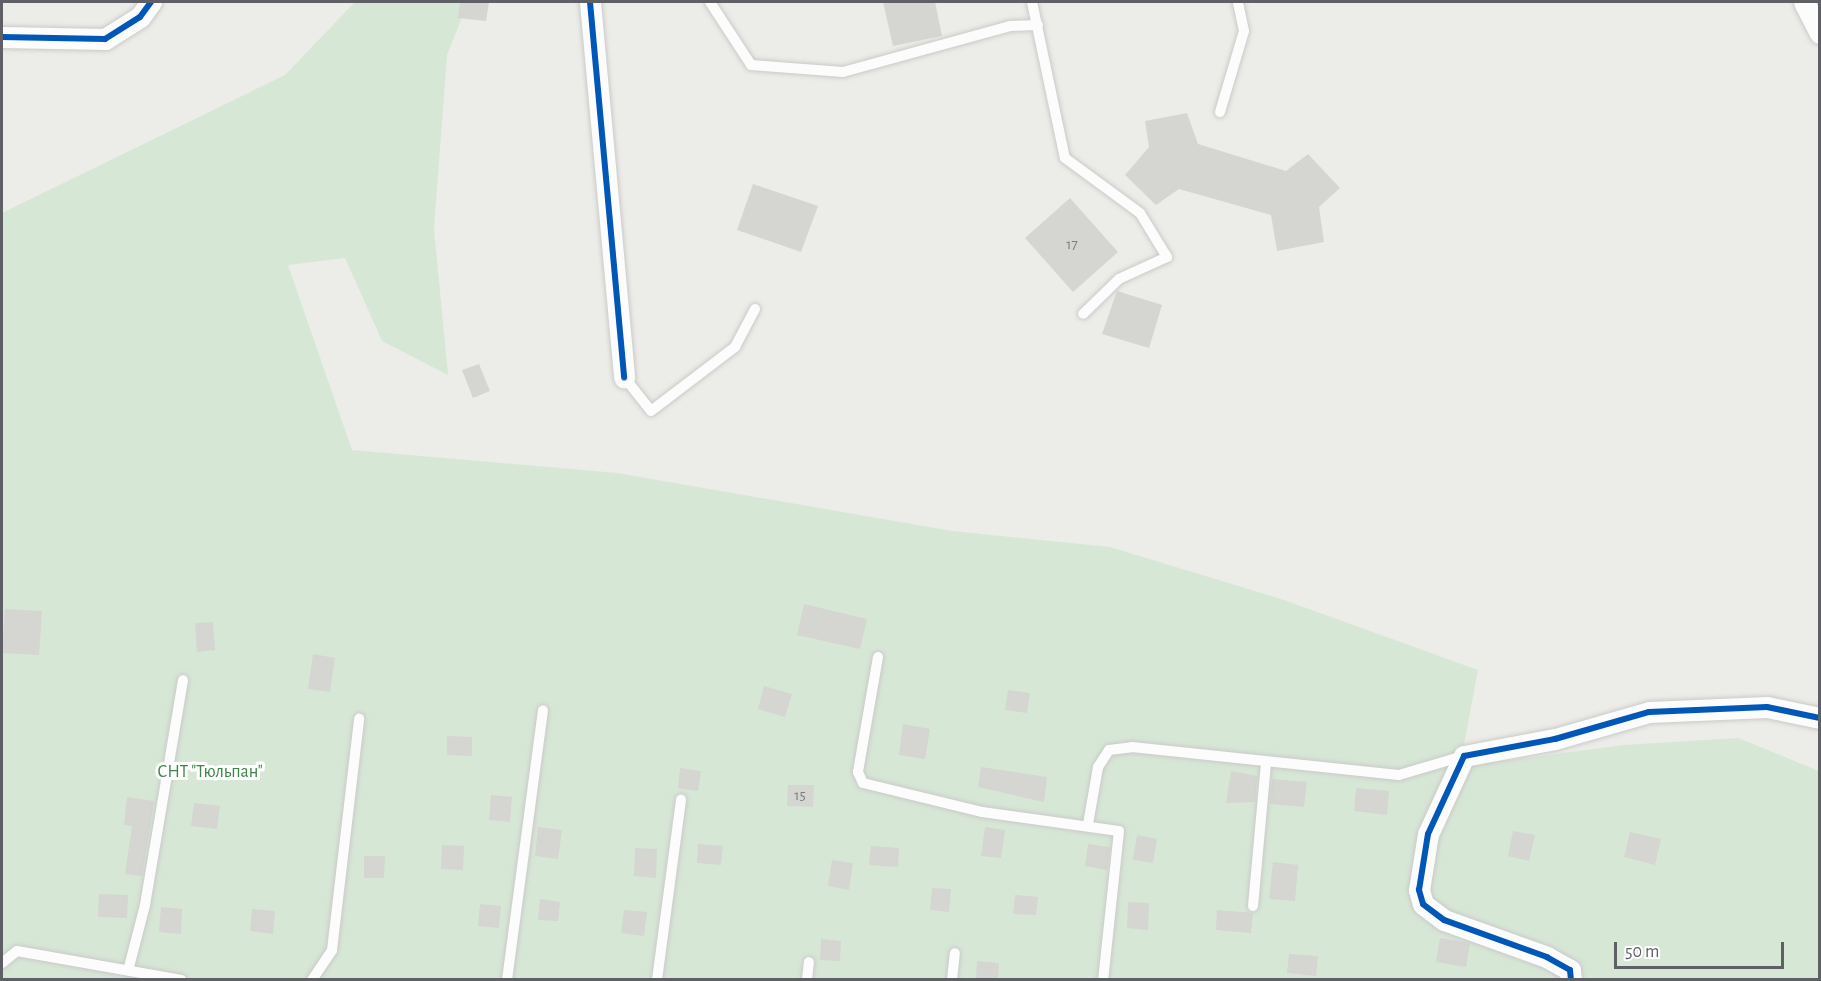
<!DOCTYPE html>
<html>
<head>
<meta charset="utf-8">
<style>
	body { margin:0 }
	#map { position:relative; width:1821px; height:981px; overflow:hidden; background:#ecece8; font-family:"Alegreya Sans",sans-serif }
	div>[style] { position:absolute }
	.green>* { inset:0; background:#d7e7d6 }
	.building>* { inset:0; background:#d5d5d2 }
	.roads { filter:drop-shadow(0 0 2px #cacac9) drop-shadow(0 0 2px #cacac9) }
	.service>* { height:10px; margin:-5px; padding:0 5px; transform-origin:5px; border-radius:5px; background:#fcfcfc }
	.minor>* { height:21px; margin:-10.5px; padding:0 10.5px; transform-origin:10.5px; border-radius:10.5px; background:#fcfcfc }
	.cycleway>* { height:6px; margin:-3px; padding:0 3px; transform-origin:3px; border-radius:3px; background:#0057b8 }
	span { translate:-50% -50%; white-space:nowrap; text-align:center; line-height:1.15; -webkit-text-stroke:6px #fff; paint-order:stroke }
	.number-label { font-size:15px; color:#7c7e81 }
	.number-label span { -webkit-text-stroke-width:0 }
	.park-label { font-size:18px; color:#3e8348 }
	.frame { position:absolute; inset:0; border:3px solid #5e6065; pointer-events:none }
	.scale { position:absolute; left:1614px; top:942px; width:170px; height:27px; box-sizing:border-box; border:3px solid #5e6065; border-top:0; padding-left:8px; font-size:18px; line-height:21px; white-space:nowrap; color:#5e6065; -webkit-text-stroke:4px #fff; paint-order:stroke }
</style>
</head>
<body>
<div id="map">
	<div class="green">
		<div style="clip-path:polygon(355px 2px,468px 2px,447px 55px,434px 229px,448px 375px,382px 341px,345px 258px,288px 265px,352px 450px,617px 473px,952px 531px,1110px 547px,1284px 600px,1478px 670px,1464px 745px,1503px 761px,1624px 745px,1738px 738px,1819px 771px,1819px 979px,2px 980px,2px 213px,285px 75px)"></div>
	</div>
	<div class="building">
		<div style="clip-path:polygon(460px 2px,489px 2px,486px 21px,458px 18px)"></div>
		<div style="clip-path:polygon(883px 2px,935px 2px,942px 36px,893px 46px)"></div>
		<div style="clip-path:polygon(1187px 113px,1198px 144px,1286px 171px,1308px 154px,1340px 188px,1319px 207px,1324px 242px,1277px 251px,1271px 215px,1179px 189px,1156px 205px,1125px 175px,1149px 147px,1145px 121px)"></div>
		<div style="clip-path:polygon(753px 184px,818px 206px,801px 252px,737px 230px)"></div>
		<div style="clip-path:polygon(1070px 198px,1118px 252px,1073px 292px,1025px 238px)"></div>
		<div style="clip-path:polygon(1117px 291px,1162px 305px,1149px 348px,1102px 334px)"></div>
		<div style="clip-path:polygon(479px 364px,490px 391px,473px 398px,462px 370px)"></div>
		<div style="clip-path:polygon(804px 604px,867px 619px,860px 649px,797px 635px)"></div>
		<div style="clip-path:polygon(5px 609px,42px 611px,39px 655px,2px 653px)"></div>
		<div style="clip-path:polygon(213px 622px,215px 650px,197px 652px,195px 623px)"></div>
		<div style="clip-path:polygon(313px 654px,335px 658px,330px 692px,308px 689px)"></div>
		<div style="clip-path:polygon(764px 686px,792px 694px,785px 717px,758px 709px)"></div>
		<div style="clip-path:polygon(1008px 690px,1030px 693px,1027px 713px,1005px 710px)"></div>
		<div style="clip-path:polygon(903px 724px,930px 729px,925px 759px,899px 755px)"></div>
		<div style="clip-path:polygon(447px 736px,472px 737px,472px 756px,447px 755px)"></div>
		<div style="clip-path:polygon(981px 767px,1047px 777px,1044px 802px,978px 787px)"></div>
		<div style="clip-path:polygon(680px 768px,701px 771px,698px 791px,678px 788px)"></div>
		<div style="clip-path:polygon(1231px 771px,1257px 776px,1255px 802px,1226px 803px)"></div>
		<div style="clip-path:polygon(1272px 779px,1307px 782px,1304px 807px,1270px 804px)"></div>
		<div style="clip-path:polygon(788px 785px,814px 785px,813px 807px,787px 806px)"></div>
		<div style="clip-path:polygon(1356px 788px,1389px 791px,1387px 815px,1354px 811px)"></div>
		<div style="clip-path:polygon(491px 795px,512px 797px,510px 822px,489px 820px)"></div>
		<div style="clip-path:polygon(127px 797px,154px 801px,142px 876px,125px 874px,132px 826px,124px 825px)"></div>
		<div style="clip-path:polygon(194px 803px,220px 806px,217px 829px,191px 826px)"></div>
		<div style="clip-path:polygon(538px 827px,562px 830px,558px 859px,535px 856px)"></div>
		<div style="clip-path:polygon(985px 827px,1005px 830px,1001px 858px,981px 856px)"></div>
		<div style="clip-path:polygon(1513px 831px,1535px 835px,1529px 861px,1508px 856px)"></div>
		<div style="clip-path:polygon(1630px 832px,1661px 839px,1655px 865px,1624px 857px)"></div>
		<div style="clip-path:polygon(1137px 835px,1157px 839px,1153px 863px,1133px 860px)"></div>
		<div style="clip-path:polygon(698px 844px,723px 846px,721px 865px,697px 863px)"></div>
		<div style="clip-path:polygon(1088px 844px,1110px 847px,1107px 870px,1085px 866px)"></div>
		<div style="clip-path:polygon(442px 845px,464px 846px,463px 870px,441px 869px)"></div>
		<div style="clip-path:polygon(871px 846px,899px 848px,898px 867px,869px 865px)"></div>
		<div style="clip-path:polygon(635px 848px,657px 849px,656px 878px,634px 876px)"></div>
		<div style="clip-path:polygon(364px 856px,385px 856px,384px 878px,364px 878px)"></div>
		<div style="clip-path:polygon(832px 860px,853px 863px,849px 890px,828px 886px)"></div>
		<div style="clip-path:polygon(1273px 862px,1298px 865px,1295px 901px,1269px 899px)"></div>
		<div style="clip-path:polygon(932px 888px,951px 889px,949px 912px,930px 910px)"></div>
		<div style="clip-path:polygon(99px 894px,128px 895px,127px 918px,98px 917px)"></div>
		<div style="clip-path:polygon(1015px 895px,1038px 897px,1036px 915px,1013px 914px)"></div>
		<div style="clip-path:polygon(540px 899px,560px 902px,558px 921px,538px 920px)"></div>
		<div style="clip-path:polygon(1128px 902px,1149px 903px,1148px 930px,1127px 928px)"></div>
		<div style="clip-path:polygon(480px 904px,501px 906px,499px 928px,478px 926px)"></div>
		<div style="clip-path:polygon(161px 907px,182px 909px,181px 934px,159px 932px)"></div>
		<div style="clip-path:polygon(252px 909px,275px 911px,273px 934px,250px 931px)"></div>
		<div style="clip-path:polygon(624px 910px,647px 912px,644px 936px,621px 933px)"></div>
		<div style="clip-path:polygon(1217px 910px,1253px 913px,1251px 933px,1216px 930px)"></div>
		<div style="clip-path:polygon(1440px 938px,1470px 943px,1466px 967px,1436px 962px)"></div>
		<div style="clip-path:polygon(821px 939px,841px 941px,840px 961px,820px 960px)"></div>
		<div style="clip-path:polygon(1289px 954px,1318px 956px,1316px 976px,1287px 973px)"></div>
		<div style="clip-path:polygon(977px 961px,999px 963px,998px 980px,976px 980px)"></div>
	</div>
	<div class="roads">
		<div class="service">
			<div style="left:710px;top:2px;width:75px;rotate:56.9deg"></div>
			<div style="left:751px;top:65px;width:92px;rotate:4.4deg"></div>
			<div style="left:843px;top:72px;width:173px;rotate:-15.4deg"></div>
			<div style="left:1010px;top:26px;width:28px;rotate:-2deg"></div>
			<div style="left:1032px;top:2px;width:159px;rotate:78.1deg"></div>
			<div style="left:1065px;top:158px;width:93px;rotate:36.3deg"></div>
			<div style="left:1140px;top:213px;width:52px;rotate:58.5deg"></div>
			<div style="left:1167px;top:257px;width:53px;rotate:155.4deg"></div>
			<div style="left:1119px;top:279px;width:50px;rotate:135.8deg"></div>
			<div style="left:1220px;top:112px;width:84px;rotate:-73.5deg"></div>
			<div style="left:1244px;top:31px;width:30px;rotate:-102deg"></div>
			<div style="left:624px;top:377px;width:43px;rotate:51.5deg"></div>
			<div style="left:651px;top:411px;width:106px;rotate:-37.3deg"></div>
			<div style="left:735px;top:347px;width:43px;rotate:-62.2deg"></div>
			<div style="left:878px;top:657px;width:117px;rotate:99.9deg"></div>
			<div style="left:858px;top:772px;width:12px;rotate:66deg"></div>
			<div style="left:863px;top:783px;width:122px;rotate:13.7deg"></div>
			<div style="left:982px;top:812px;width:138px;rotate:7.9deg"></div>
			<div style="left:1119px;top:831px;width:150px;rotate:96.1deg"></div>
			<div style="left:1088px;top:824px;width:58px;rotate:-80deg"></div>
			<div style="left:1098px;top:767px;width:20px;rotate:-57deg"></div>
			<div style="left:1109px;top:750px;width:23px;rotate:-7deg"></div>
			<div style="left:1132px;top:747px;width:268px;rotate:6deg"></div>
			<div style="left:1399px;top:775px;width:67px;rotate:-16.5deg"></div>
			<div style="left:1253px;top:906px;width:143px;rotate:-84.8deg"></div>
			<div style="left:2px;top:963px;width:19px;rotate:-39deg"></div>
			<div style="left:17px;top:951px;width:167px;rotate:10deg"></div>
			<div style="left:129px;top:967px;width:64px;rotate:-75.5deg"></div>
			<div style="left:145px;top:905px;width:228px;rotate:-80.4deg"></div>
			<div style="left:312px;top:980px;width:36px;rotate:-56deg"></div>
			<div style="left:332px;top:950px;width:233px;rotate:-83.3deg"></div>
			<div style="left:507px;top:980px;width:272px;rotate:-82.4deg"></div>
			<div style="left:657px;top:980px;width:182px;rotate:-82.4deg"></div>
			<div style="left:807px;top:980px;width:18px;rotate:-84deg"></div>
			<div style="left:952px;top:980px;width:27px;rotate:-84deg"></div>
		</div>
		<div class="minor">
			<div style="left:590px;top:2px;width:377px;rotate:84.8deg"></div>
			<div style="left:1804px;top:2px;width:35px;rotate:63deg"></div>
			<div style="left:2px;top:37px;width:103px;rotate:1.1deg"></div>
			<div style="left:105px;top:39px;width:41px;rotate:-32.2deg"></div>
			<div style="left:140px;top:17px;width:19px;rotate:-54deg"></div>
			<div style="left:1571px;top:980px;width:10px;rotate:-96deg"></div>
			<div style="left:1570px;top:970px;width:26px;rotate:-151deg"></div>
			<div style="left:1547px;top:957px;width:109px;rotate:-160.2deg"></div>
			<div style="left:1444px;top:920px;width:26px;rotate:-143deg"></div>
			<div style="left:1423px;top:904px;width:15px;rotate:-106deg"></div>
			<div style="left:1419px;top:890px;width:57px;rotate:-80.9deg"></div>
			<div style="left:1428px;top:834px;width:86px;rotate:-65.2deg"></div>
			<div style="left:1464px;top:756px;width:93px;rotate:-10.6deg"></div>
			<div style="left:1555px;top:739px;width:98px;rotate:-16deg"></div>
			<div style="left:1649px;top:712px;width:118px;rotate:-2.4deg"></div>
			<div style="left:1767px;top:707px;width:54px;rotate:11.7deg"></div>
		</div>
	</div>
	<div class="cycleway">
		<div style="left:590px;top:2px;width:377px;rotate:84.8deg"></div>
		<div style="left:2px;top:37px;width:103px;rotate:1.1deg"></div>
		<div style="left:105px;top:39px;width:41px;rotate:-32.2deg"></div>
		<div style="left:140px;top:17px;width:19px;rotate:-54deg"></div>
		<div style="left:1571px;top:980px;width:10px;rotate:-96deg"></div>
		<div style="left:1570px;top:970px;width:26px;rotate:-151deg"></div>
		<div style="left:1547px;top:957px;width:109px;rotate:-160.2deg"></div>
		<div style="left:1444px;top:920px;width:26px;rotate:-143deg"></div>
		<div style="left:1423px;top:904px;width:15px;rotate:-106deg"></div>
		<div style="left:1419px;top:890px;width:57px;rotate:-80.9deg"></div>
		<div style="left:1428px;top:834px;width:86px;rotate:-65.2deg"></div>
		<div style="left:1464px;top:756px;width:93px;rotate:-10.6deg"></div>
		<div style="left:1555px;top:739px;width:98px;rotate:-16deg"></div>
		<div style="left:1649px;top:712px;width:118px;rotate:-2.4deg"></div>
		<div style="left:1767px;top:707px;width:54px;rotate:11.7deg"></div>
	</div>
	<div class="number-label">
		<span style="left:1072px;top:245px">17</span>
		<span style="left:800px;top:796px">15</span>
	</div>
	<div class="park-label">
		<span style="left:210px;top:772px">СНТ "Тюльпан"</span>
	</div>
	<div class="frame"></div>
	<div class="scale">50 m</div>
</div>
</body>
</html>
